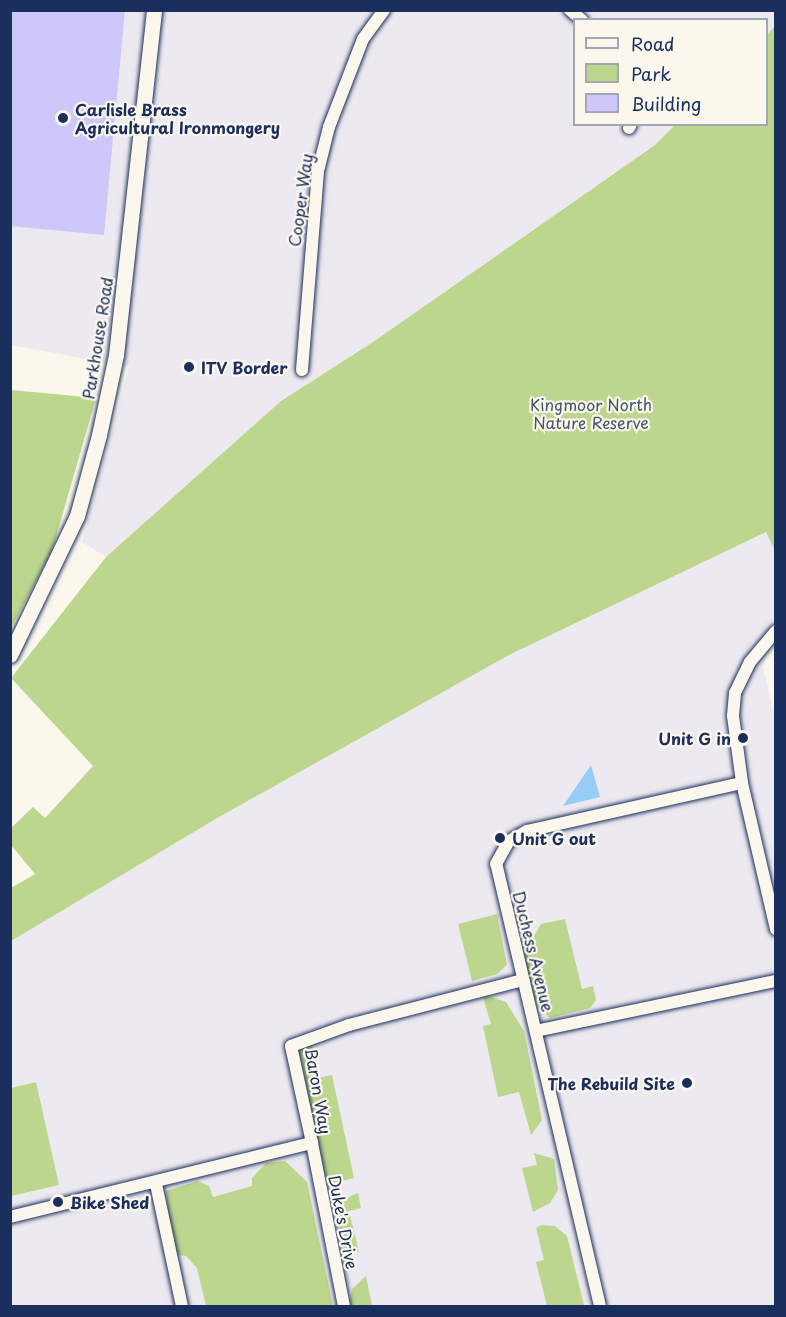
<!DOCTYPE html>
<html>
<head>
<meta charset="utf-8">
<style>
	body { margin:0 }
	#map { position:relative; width:786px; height:1317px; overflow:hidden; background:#fbf7ec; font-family:"Playpen Sans",sans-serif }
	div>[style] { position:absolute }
	.built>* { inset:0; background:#ede9f0 }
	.green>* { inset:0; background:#bcd68d }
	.water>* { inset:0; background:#97ccf5 }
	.building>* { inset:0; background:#cdc7fa }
	.roads { filter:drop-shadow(0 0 2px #1b2f5e) drop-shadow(0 0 2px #1b2f5e) }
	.minor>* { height:12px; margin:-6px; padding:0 6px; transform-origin:6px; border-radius:6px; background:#fbf7ec }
	.tertiary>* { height:15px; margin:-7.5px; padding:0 7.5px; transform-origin:7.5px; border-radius:7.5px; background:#fbf7ec }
	.dots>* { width:16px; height:16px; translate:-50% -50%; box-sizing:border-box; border:3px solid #fbf7ec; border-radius:50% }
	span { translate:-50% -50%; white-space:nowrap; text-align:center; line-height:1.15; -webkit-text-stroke:4.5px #fbf7ec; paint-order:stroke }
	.poi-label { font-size:16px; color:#1b2f5e; font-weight:700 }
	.left { translate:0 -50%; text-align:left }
	.right { translate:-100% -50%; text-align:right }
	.street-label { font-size:16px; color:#1b2f5e }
	.park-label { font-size:16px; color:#43596a }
	.frame { position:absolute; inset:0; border:12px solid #1b2f5e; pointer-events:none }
	.legend { position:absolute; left:573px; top:18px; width:195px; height:108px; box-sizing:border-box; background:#fbf7ec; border:2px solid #a1a7b3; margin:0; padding:8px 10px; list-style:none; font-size:18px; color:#1b2f5e }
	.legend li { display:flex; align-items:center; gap:12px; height:30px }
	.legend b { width:30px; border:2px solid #a1a7b3 }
</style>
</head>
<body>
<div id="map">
	<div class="built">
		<i style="clip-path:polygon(775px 10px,776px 26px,767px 35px,766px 20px,574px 20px,574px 124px,675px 125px,655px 145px,373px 342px,281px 401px,106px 557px,82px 542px,129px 367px,11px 345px,10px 11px)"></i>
		<i style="clip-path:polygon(766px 532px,776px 551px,775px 616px,763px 667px,776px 722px,775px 1306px,11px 1306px,10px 941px,219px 817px,511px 654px)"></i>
	</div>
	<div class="green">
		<i style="clip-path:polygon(775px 26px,775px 551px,766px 532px,511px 654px,219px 817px,11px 941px,11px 888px,35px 874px,11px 845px,11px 828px,33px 807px,45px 818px,93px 766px,11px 678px,106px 557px,281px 401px,373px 342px,655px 145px,675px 125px,766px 124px,767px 35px)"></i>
		<i style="clip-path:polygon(11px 390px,96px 398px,52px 551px,11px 628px)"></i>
		<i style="clip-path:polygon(497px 914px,507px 965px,497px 974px,472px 981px,458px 924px)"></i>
		<i style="clip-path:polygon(565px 919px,582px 989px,593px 986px,596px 1000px,590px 1008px,550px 1018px,534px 1002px,519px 942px,533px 938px,541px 924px)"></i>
		<i style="clip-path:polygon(482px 994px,506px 1002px,524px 1031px,542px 1120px,531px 1135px,519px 1092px,498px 1097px,483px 1026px,491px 1024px)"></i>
		<i style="clip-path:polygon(312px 1044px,319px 1078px,332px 1075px,354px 1178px,334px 1183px,323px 1179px,297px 1054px)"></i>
		<i style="clip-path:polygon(36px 1082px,59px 1185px,11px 1196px,11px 1088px)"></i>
		<i style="clip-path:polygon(534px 1153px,554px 1159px,558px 1190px,550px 1203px,533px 1212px,522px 1168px,537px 1165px)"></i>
		<i style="clip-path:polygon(285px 1161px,307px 1182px,333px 1306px,206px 1306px,197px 1268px,186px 1256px,173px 1254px,166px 1191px,198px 1181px,209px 1186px,213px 1197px,252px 1186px,252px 1178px,266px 1163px)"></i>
		<i style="clip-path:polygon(358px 1193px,361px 1208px,349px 1211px,359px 1252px,351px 1252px,344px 1249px,333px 1204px)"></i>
		<i style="clip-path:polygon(541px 1225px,555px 1226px,567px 1236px,584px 1305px,547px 1306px,536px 1262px,544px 1260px,536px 1228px)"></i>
		<i style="clip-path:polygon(366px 1276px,372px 1306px,349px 1306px,352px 1289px)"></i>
	</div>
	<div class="water">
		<i style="clip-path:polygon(591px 765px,600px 797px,563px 806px)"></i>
	</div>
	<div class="building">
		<i style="clip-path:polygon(10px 10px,125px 10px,104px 235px,10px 226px)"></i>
	</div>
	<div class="roads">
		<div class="minor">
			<i style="left:570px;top:10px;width:16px;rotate:40deg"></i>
			<i style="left:629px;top:128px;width:4px;rotate:-63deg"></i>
			<i style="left:302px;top:370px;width:200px;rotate:-85.4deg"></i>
			<i style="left:318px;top:171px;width:45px;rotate:-76deg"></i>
			<i style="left:329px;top:127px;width:94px;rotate:-68.9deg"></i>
			<i style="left:363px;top:39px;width:36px;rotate:-54deg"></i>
			<i style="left:776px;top:631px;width:40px;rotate:130deg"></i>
			<i style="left:750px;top:662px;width:34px;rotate:116deg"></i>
			<i style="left:735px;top:693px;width:23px;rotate:95deg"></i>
			<i style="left:733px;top:716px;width:68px;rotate:82.3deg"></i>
			<i style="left:742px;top:783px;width:150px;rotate:76.9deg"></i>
			<i style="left:536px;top:1031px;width:245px;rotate:-11.8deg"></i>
			<i style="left:312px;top:1143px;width:166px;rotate:78.9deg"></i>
			<i style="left:156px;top:1184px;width:125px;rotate:78deg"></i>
			<i style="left:10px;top:1217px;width:311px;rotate:-13.8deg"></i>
			<i style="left:312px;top:1143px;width:99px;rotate:-102.2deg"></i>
			<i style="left:291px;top:1046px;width:62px;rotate:-19.9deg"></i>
			<i style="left:349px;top:1025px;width:180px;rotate:-14.5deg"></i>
			<i style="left:600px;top:1306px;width:454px;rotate:-103.2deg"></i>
			<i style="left:496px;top:864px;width:26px;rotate:-61deg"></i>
			<i style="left:509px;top:841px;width:21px;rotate:-29deg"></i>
			<i style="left:527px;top:831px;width:220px;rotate:-12.6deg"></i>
		</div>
		<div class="tertiary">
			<i style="left:10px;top:655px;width:154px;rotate:-64.3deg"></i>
			<i style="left:77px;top:516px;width:84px;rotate:-74.8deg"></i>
			<i style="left:99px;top:435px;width:82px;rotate:-78deg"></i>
			<i style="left:116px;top:355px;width:347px;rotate:-83.7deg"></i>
		</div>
	</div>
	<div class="dots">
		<i style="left:63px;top:118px;background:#1b2f5e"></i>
		<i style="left:189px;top:367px;background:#1b2f5e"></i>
		<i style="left:743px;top:738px;background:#1b2f5e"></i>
		<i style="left:500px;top:838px;background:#1b2f5e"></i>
		<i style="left:687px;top:1083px;background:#1b2f5e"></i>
		<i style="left:58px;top:1202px;background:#1b2f5e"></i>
	</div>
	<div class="poi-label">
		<span class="left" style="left:75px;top:118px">Carlisle Brass<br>Agricultural Ironmongery</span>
		<span class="left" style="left:201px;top:367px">ITV Border</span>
		<span class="right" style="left:731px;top:738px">Unit G in</span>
		<span class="left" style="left:512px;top:838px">Unit G out</span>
		<span class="right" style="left:675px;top:1083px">The Rebuild Site</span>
		<span class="left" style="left:70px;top:1202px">Bike Shed</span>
	</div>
	<div class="street-label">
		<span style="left:300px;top:200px;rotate:-82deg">Cooper Way</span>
		<span style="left:97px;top:338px;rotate:-81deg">Parkhouse Road</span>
		<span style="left:534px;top:951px;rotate:76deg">Duchess Avenue</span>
		<span style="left:319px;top:1091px;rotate:80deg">Baron Way</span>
		<span style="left:344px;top:1222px;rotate:79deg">Duke's Drive</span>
	</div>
	<div class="park-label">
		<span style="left:591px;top:413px">Kingmoor North<br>Nature Reserve</span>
	</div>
	<div class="frame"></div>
	<ul class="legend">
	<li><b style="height:8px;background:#fbf7ec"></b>Road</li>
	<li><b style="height:16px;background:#bcd68d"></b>Park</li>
	<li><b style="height:16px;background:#cdc7fa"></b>Building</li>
	</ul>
</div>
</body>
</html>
